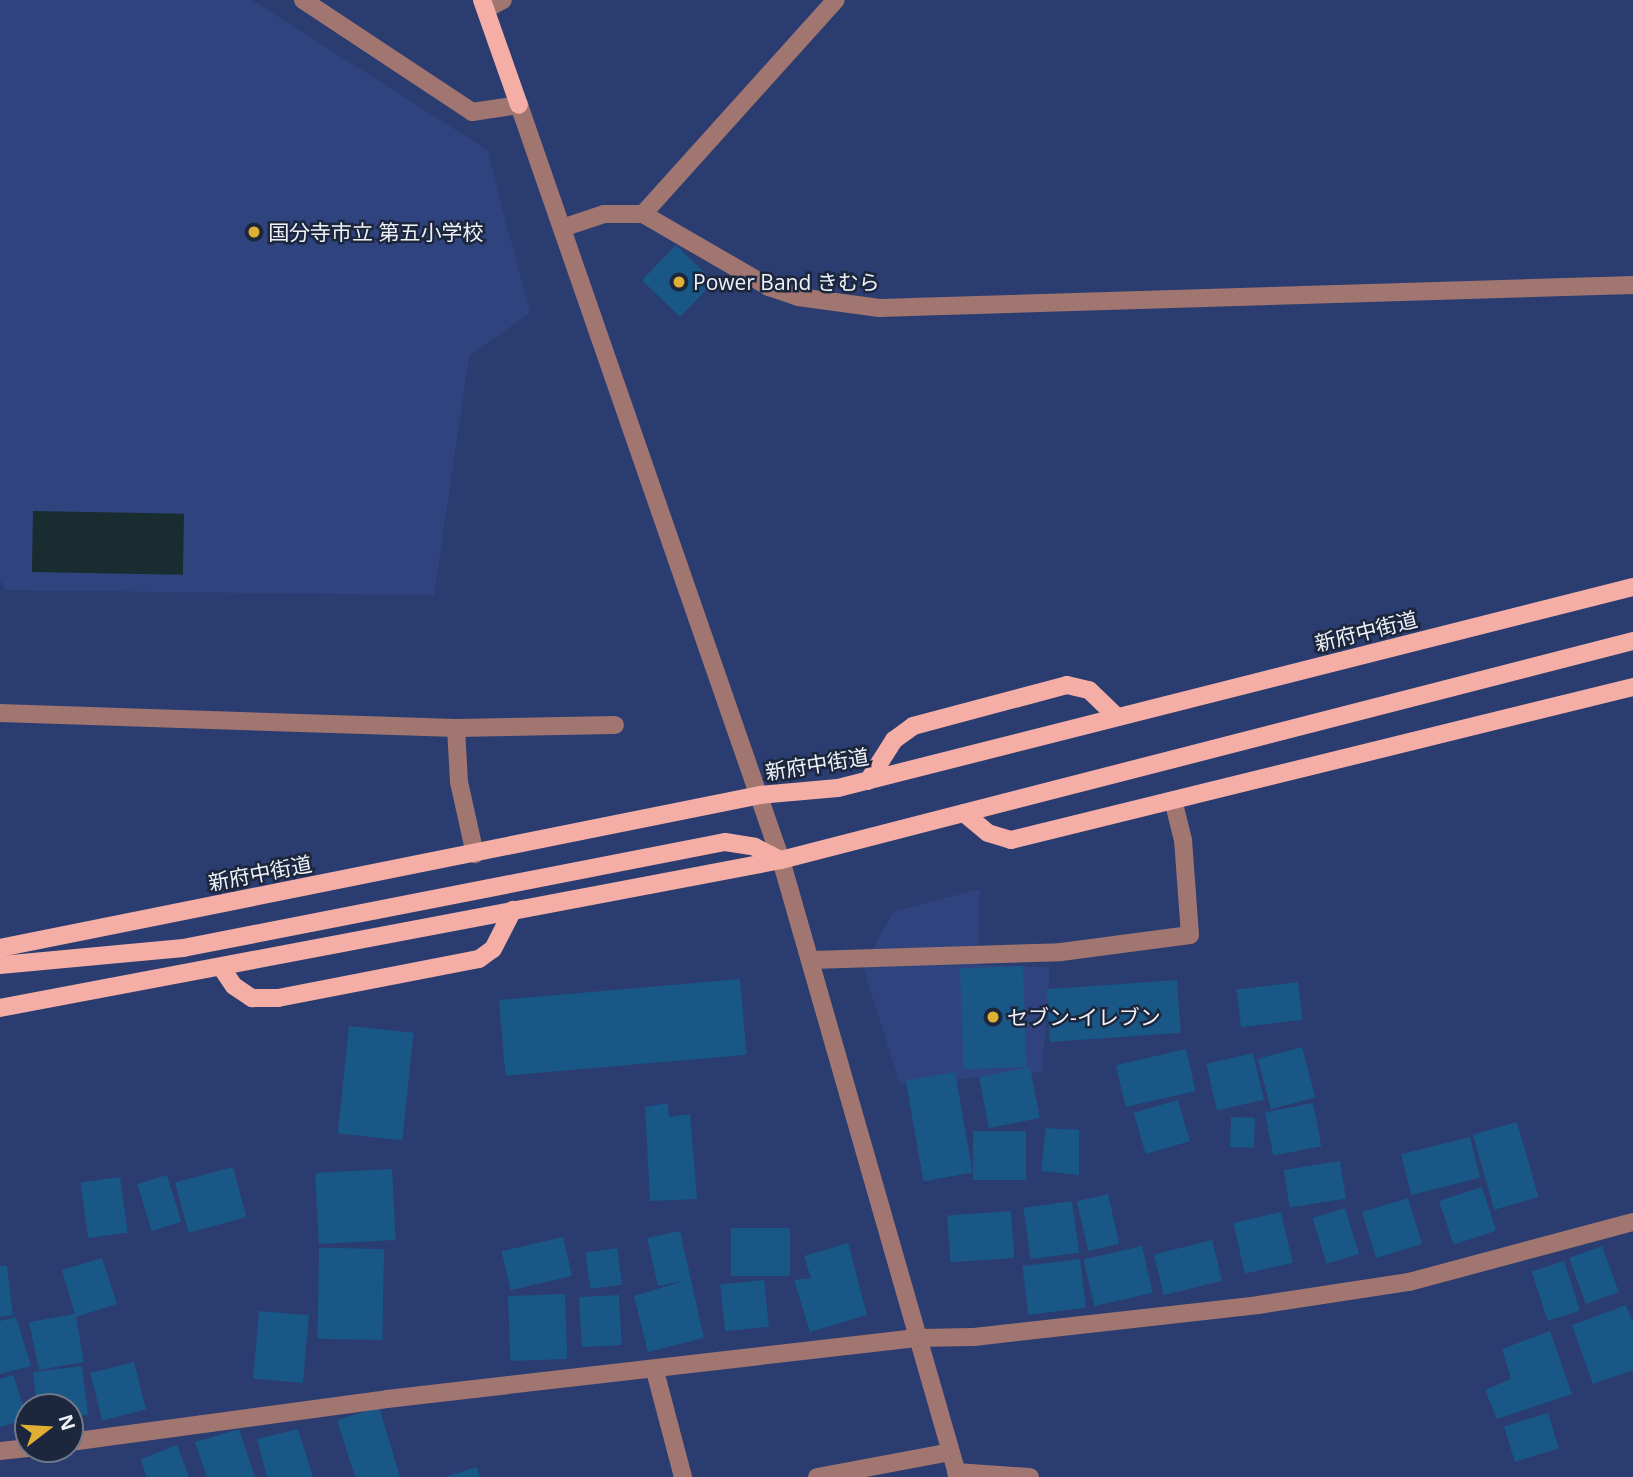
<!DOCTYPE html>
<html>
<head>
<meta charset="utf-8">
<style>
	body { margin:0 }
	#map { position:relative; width:1633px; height:1477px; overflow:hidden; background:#2a3c70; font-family:"Open Sans","Noto Sans JP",sans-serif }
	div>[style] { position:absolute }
	.built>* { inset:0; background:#2f447f }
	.water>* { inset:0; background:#192c2f; transform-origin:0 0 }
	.building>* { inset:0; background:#195787; transform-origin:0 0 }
	.minor>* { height:18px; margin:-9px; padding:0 9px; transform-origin:9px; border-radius:9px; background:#a17570 }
	.major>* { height:18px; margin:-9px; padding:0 9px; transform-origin:9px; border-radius:9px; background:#f5aea5 }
	.dots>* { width:19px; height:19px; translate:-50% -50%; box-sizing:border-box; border:4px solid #1c263d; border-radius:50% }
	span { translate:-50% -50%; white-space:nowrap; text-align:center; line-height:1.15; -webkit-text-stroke:5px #1c263d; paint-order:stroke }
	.poi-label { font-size:21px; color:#eff2f9 }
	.left { translate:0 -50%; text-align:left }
	.street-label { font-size:21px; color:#eff2f9 }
	.north { position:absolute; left:14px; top:1393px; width:70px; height:70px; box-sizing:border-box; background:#1c263d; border:2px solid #707888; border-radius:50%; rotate:73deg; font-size:19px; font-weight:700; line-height:28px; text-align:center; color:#eff2f9 }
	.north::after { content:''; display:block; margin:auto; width:24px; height:32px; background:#dfb034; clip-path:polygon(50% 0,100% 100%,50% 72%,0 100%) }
</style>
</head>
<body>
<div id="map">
	<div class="built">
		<i style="clip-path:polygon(0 0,252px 0,487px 150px,530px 313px,469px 356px,434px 595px,5px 590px,0 580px)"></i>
		<i style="clip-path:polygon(980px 889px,977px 965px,1050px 967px,1042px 1072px,900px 1084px,863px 967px,893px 912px)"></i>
	</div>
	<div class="water">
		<i style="left:33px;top:511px;width:151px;height:61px;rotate:1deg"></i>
	</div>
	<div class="building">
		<i style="left:676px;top:245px;width:53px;height:49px;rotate:44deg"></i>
		<i style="left:1023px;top:966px;width:101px;height:63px;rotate:88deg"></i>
		<i style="left:740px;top:979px;width:76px;height:242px;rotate:85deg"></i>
		<i style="left:1177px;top:980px;width:53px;height:131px;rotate:86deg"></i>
		<i style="left:1298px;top:982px;width:38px;height:62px;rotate:83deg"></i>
		<i style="left:349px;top:1026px;width:65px;height:108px;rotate:6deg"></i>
		<i style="left:1302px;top:1047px;width:52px;height:46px;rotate:75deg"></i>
		<i style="left:1186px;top:1049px;width:43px;height:72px;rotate:77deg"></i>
		<i style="left:1253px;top:1053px;width:48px;height:48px;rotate:77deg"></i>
		<i style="left:1030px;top:1067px;width:52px;height:52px;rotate:79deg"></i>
		<i style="left:955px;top:1072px;width:102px;height:50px;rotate:80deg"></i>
		<i style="left:1178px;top:1100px;width:43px;height:46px;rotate:74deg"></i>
		<i style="clip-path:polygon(668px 1103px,669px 1117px,690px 1114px,697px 1199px,650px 1201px,645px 1107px)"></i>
		<i style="left:1313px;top:1103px;width:44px;height:49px;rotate:79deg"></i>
		<i style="left:1231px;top:1117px;width:24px;height:30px;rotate:2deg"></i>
		<i style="left:1517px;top:1122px;width:78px;height:46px;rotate:74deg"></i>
		<i style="clip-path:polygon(1046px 1128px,1079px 1130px,1079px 1175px,1041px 1171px)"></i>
		<i style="left:1026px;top:1131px;width:49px;height:53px;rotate:90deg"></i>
		<i style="left:1470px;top:1137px;width:42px;height:71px;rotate:76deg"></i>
		<i style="left:1340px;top:1161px;width:38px;height:57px;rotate:81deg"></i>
		<i style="left:233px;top:1167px;width:52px;height:60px;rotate:75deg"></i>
		<i style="left:392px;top:1169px;width:71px;height:77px;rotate:87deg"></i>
		<i style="left:167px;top:1175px;width:49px;height:31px;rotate:73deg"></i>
		<i style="left:120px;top:1177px;width:56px;height:40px;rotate:82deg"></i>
		<i style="left:1482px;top:1187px;width:46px;height:45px;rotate:72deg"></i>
		<i style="left:1108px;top:1194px;width:51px;height:32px;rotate:77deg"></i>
		<i style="left:1408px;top:1198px;width:48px;height:48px;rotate:73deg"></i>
		<i style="left:1072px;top:1201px;width:52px;height:49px;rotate:82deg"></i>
		<i style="left:1345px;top:1208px;width:48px;height:34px;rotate:73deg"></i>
		<i style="left:1011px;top:1211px;width:47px;height:64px;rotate:86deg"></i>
		<i style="left:1281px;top:1212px;width:52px;height:49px;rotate:77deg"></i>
		<i style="left:790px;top:1228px;width:48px;height:59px;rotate:90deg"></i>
		<i style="clip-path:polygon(680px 1231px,704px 1338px,648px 1352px,634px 1296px,684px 1281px,658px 1286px,647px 1238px)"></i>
		<i style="left:563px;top:1237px;width:40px;height:63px;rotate:77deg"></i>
		<i style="left:1212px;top:1240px;width:42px;height:60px;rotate:76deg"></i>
		<i style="clip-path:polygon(848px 1243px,867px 1315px,810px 1332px,794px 1280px,811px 1278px,804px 1256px)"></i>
		<i style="left:1142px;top:1246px;width:48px;height:60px;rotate:77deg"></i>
		<i style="left:1602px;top:1246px;width:49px;height:35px;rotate:70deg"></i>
		<i style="left:617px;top:1248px;width:37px;height:32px;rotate:82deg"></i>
		<i style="left:384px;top:1249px;width:91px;height:65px;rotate:91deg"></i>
		<i style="clip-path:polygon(102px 1258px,117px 1304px,76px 1317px,84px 1362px,39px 1370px,29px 1322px,75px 1314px,62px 1270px)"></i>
		<i style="left:1080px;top:1259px;width:49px;height:58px;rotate:83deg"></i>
		<i style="left:1564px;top:1261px;width:52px;height:34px;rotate:72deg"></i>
		<i style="clip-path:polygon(0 1266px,7px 1266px,13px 1315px,0 1317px)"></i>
		<i style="left:764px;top:1280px;width:47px;height:44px;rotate:84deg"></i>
		<i style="left:565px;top:1294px;width:65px;height:57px;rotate:88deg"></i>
		<i style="left:619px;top:1295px;width:50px;height:40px;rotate:87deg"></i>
		<i style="clip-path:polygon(1626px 1305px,1633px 1322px,1633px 1370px,1593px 1384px,1572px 1325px)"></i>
		<i style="left:259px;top:1311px;width:50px;height:68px;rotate:5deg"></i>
		<i style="clip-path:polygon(16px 1317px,31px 1366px,0 1374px,0 1321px)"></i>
		<i style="clip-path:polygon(1550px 1331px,1572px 1394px,1497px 1419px,1485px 1390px,1511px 1379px,1502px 1349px)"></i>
		<i style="left:134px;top:1362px;width:49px;height:45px;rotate:76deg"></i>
		<i style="clip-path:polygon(82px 1366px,88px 1415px,70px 1417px,70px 1407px,37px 1407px,33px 1372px)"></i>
		<i style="clip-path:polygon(13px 1375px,28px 1419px,0 1427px,0 1379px)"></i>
		<i style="clip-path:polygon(379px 1407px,400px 1477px,355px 1477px,337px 1420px)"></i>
		<i style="left:1548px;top:1413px;width:37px;height:46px;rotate:73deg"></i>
		<i style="clip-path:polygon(239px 1429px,255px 1477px,207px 1477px,195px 1442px)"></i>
		<i style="clip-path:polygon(298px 1429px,313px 1477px,267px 1477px,257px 1439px)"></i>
		<i style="clip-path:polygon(177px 1445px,189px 1477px,146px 1477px,141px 1459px)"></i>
		<i style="clip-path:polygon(477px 1467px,480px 1477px,447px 1477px,447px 1476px)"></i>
	</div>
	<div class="minor">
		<i style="left:303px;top:0;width:203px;rotate:33.5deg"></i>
		<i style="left:472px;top:112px;width:48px;rotate:-8.5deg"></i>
		<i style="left:519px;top:105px;width:799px;rotate:70.86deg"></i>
		<i style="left:781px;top:860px;width:642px;rotate:73.99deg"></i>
		<i style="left:486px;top:9px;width:19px;rotate:-28deg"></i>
		<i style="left:643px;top:214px;width:288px;rotate:-48deg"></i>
		<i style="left:562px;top:228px;width:44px;rotate:-18.4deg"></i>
		<i style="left:604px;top:214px;width:39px"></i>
		<i style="left:643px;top:214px;width:146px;rotate:30.1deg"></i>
		<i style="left:769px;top:287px;width:31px;rotate:19deg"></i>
		<i style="left:798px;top:297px;width:82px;rotate:7.7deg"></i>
		<i style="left:879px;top:308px;width:754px;rotate:-1.75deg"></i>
		<i style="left:0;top:713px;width:456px;rotate:1.9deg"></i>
		<i style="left:456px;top:728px;width:159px;rotate:-1.1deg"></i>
		<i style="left:456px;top:728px;width:54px;rotate:86.8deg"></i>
		<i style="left:459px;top:782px;width:74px;rotate:77.5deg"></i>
		<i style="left:812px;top:960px;width:249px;rotate:-1.8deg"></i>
		<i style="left:1061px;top:952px;width:130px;rotate:-7.5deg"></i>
		<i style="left:1190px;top:935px;width:95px;rotate:-94.2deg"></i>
		<i style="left:1183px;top:840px;width:41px;rotate:-104deg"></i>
		<i style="left:655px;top:1371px;width:110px;rotate:75.2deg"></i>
		<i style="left:70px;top:1442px;width:320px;rotate:-7.7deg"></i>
		<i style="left:387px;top:1399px;width:533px;rotate:-6.57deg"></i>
		<i style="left:917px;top:1338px;width:57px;rotate:-1deg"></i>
		<i style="left:974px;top:1337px;width:286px;rotate:-6.4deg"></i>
		<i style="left:1258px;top:1305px;width:153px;rotate:-8.7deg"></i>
		<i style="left:1409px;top:1282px;width:232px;rotate:-15deg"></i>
		<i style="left:0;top:1451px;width:28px;rotate:-6deg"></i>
		<i style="left:956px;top:1472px;width:74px;rotate:3.9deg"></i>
		<i style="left:817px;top:1477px;width:136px;rotate:-10.6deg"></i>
	</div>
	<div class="major">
		<i style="left:482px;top:0;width:111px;rotate:70.6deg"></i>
		<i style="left:868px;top:781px;width:49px;rotate:-57.6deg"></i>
		<i style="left:894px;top:740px;width:24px;rotate:-36deg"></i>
		<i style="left:913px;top:726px;width:159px;rotate:-14.9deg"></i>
		<i style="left:1067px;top:685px;width:23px;rotate:13deg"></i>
		<i style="left:1089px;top:690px;width:39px;rotate:44deg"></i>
		<i style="left:964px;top:813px;width:31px;rotate:40deg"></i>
		<i style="left:988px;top:833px;width:24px;rotate:17deg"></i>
		<i style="left:1011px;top:840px;width:641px;rotate:-13.82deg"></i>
		<i style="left:0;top:948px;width:775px;rotate:-11.38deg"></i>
		<i style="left:760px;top:795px;width:78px;rotate:-5.1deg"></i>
		<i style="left:838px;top:788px;width:820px;rotate:-14.19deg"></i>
		<i style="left:0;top:965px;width:184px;rotate:-5.3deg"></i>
		<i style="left:183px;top:948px;width:552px;rotate:-11.07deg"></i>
		<i style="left:725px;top:842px;width:30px;rotate:9deg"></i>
		<i style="left:755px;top:847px;width:29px;rotate:27deg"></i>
		<i style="left:221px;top:967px;width:23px;rotate:56deg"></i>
		<i style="left:234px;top:986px;width:22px;rotate:34deg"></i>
		<i style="left:252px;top:998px;width:26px"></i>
		<i style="left:278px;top:998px;width:205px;rotate:-11deg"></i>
		<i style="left:479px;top:959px;width:17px;rotate:-36deg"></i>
		<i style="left:493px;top:949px;width:44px;rotate:-62.9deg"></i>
		<i style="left:0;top:1008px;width:795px;rotate:-10.73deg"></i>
		<i style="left:781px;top:860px;width:880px;rotate:-14.42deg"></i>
	</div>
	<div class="dots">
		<i style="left:254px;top:232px;background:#dfb034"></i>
		<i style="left:679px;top:282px;background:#dfb034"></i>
		<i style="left:993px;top:1017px;background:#dfb034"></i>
	</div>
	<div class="poi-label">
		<span class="left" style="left:268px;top:232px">国分寺市立 第五小学校</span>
		<span class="left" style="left:693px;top:282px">Power Band きむら</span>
		<span class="left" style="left:1007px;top:1017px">セブン-イレブン</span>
	</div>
	<div class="street-label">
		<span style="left:1366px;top:631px;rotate:-14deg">新府中街道</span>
		<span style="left:817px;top:764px;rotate:-9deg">新府中街道</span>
		<span style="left:260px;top:873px;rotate:-11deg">新府中街道</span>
	</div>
	<div class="north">N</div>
</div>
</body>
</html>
